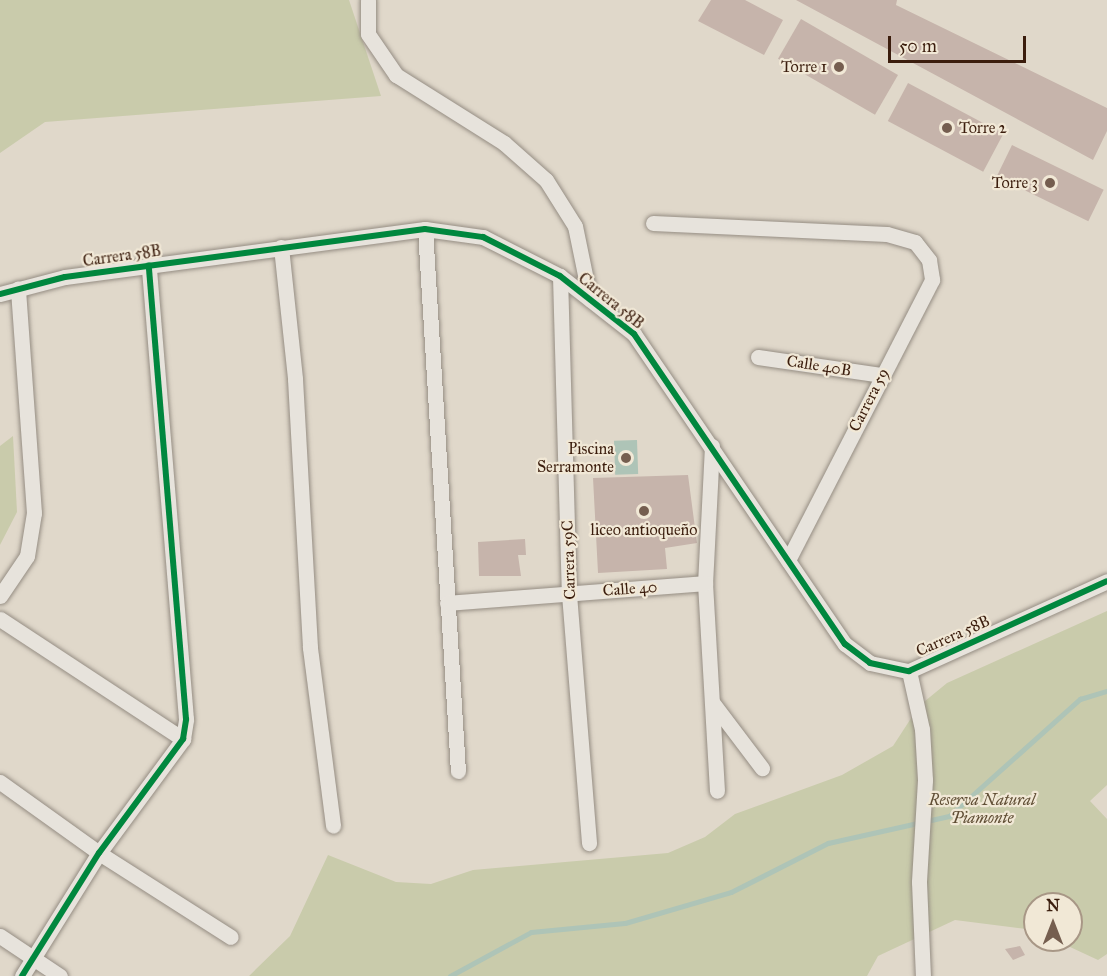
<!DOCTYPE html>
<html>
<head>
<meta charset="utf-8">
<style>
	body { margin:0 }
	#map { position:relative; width:1107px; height:976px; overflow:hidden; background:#e0d8ca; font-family:"IM FELL Great Primer",serif }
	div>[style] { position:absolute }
	.green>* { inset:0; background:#c9cbab }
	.water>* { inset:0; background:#aec4b7; transform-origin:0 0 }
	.stream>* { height:5px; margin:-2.5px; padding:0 2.5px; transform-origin:2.5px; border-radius:2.5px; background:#aec4b7 }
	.building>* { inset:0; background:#c6b4ab; transform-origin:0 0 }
	.roads { filter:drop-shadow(0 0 2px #958d83) drop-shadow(0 0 2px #958d83) }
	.minor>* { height:15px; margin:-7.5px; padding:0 7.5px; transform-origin:7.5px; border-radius:7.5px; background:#e7e3dc }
	.cycleway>* { height:6px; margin:-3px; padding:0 3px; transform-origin:3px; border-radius:3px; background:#00873e }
	.dots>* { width:16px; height:16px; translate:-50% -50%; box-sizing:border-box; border:3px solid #f1e8d6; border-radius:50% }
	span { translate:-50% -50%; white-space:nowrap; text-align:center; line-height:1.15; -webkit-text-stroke:4.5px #f1e8d6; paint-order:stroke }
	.poi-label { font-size:16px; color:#3b1d0d }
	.right { translate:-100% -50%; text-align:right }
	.left { translate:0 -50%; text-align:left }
	.street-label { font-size:16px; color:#3b1d0d }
	.park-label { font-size:16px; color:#604e35; font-style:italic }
	.north { position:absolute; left:1023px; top:892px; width:60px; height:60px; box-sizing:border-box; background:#f1e8d6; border:2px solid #a89786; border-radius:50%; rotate:0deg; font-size:16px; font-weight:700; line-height:24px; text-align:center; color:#3b1d0d }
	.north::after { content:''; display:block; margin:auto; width:21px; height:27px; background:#755e4f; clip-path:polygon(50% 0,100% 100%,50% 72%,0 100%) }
	.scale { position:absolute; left:888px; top:36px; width:138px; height:27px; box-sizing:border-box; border:3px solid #3b1d0d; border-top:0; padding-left:8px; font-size:18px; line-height:21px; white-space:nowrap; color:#3b1d0d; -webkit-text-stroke:4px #f1e8d6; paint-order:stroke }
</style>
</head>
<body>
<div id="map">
	<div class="green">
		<i style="clip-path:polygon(0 0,349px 0,381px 96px,45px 122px,0 153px)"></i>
		<i style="clip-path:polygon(13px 436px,17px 512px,0 545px,0 446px)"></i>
		<i style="clip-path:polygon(1107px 611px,1107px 785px,1090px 801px,1107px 819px,1107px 954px,1098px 960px,1055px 940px,1071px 940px,1071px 904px,1035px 904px,1035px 930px,955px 920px,878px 956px,867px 976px,249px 976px,290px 936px,328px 855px,396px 882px,431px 884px,473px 870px,668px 853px,705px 837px,735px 814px,842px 775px,893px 746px,919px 706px,947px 683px)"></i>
	</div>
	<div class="water">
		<i style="left:637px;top:440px;width:34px;height:23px;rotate:88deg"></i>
	</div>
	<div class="stream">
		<i style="left:450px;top:976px;width:92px;rotate:-28.5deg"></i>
		<i style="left:531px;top:932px;width:94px;rotate:-5.5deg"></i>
		<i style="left:625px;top:923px;width:110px;rotate:-16.3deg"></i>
		<i style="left:731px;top:892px;width:109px;rotate:-26.8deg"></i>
		<i style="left:828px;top:843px;width:124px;rotate:-12.6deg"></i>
		<i style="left:949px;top:816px;width:176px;rotate:-41.8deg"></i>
		<i style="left:1080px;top:699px;width:28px;rotate:-17deg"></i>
	</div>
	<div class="building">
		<i style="clip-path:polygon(711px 0,745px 0,783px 20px,764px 55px,698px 21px)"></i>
		<i style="clip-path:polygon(796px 0,897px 0,896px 5px,1107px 108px,1107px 131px,1093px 160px)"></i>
		<i style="left:801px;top:19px;width:112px;height:46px;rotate:30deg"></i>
		<i style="left:908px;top:83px;width:108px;height:43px;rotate:28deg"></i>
		<i style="left:1012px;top:145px;width:102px;height:35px;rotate:26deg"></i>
		<i style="clip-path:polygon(688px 475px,697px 543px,665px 548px,667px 569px,598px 573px,593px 478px)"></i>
		<i style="clip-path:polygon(525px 539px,526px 555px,518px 555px,521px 576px,479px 576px,478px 542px)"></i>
		<i style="clip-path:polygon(1020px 946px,1025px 955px,1013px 960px,1005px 949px)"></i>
	</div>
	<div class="roads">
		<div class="minor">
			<i style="left:368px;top:0;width:34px;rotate:90deg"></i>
			<i style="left:368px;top:34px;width:50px;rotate:55.7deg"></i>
			<i style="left:396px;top:75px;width:128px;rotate:32.2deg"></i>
			<i style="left:504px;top:143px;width:56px;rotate:41.4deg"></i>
			<i style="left:546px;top:180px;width:54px;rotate:57.8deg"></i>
			<i style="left:575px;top:226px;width:75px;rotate:78.4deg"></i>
			<i style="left:653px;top:223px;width:234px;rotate:2.7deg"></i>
			<i style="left:887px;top:234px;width:29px;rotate:16deg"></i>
			<i style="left:915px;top:242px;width:23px;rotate:52deg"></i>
			<i style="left:929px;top:260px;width:20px;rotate:81deg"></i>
			<i style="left:932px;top:280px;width:315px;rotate:117.2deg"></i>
			<i style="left:425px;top:229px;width:543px;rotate:86.52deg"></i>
			<i style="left:281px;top:247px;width:133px;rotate:83.9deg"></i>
			<i style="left:295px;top:379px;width:269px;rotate:86.8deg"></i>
			<i style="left:310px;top:648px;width:179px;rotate:82.6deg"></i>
			<i style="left:560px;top:276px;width:318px;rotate:88.4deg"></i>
			<i style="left:569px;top:594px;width:250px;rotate:85.4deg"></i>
			<i style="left:0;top:294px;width:67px;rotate:-14.7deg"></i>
			<i style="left:65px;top:277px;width:363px;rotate:-7.6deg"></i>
			<i style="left:425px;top:229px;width:59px;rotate:7.9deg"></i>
			<i style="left:483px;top:237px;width:86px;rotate:26.9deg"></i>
			<i style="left:560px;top:276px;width:94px;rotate:38.1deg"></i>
			<i style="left:634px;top:334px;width:375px;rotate:55.8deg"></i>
			<i style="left:845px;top:644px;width:31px;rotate:37deg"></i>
			<i style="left:870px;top:663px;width:40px;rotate:12deg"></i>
			<i style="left:909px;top:671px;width:217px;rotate:-24.4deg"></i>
			<i style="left:758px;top:357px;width:124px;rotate:8.3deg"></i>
			<i style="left:712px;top:446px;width:137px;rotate:92.9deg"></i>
			<i style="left:705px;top:583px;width:208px;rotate:86.7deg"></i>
			<i style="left:0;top:596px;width:48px;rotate:-56deg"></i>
			<i style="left:27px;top:556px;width:44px;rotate:-80.8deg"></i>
			<i style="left:34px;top:513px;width:225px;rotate:-94.1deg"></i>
			<i style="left:447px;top:603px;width:259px;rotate:-4.4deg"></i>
			<i style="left:0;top:619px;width:219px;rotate:33.3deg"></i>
			<i style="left:909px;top:671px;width:59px;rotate:77.4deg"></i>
			<i style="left:922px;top:729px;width:51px;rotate:86.6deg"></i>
			<i style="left:925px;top:780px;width:102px;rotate:93.4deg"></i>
			<i style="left:919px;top:882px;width:94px;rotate:87.6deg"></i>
			<i style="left:712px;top:702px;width:83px;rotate:52.9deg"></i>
			<i style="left:0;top:782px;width:122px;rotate:35.6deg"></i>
			<i style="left:99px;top:853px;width:156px;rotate:32.5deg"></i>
			<i style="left:0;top:936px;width:72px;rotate:33.7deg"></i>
			<i style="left:22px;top:976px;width:145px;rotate:-58deg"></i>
			<i style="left:99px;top:853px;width:142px;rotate:-53.6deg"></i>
			<i style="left:183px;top:739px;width:20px;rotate:-81deg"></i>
			<i style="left:186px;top:719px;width:455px;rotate:-94.7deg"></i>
		</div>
	</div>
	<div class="cycleway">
		<i style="left:0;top:294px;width:67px;rotate:-14.7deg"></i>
		<i style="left:65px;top:277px;width:363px;rotate:-7.6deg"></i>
		<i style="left:425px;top:229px;width:59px;rotate:7.9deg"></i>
		<i style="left:483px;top:237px;width:86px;rotate:26.9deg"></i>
		<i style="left:560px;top:276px;width:94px;rotate:38.1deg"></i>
		<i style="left:634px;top:334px;width:375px;rotate:55.8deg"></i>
		<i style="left:845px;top:644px;width:31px;rotate:37deg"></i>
		<i style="left:870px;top:663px;width:40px;rotate:12deg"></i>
		<i style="left:909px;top:671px;width:217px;rotate:-24.4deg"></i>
		<i style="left:22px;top:976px;width:145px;rotate:-58deg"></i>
		<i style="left:99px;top:853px;width:142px;rotate:-53.6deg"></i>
		<i style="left:183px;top:739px;width:20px;rotate:-81deg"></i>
		<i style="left:186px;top:719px;width:455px;rotate:-94.7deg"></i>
	</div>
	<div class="dots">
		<i style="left:839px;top:67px;background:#755e4f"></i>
		<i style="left:947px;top:128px;background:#755e4f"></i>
		<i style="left:1050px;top:183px;background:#755e4f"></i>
		<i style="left:626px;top:458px;background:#755e4f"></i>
		<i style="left:644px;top:511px;background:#755e4f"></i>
	</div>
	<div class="poi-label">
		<span class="right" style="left:827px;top:67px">Torre 1</span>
		<span class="left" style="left:959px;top:128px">Torre 2</span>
		<span class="right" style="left:1038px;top:183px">Torre 3</span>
		<span class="right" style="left:614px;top:458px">Piscina<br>Serramonte</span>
		<span style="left:644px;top:530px">liceo antioqueño</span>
	</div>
	<div class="street-label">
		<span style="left:122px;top:256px;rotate:-8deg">Carrera 58B</span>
		<span style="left:611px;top:301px;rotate:39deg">Carrera 58B</span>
		<span style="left:819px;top:366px;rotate:9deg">Calle 40B</span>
		<span style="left:869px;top:400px;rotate:-63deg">Carrera 59</span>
		<span style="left:569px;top:560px;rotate:-92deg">Carrera 59C</span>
		<span style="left:630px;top:589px;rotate:-4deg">Calle 40</span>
		<span style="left:953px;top:636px;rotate:-24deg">Carrera 58B</span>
	</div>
	<div class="park-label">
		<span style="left:982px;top:809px">Reserva Natural<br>Piamonte</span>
	</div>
	<div class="north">N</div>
	<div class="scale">50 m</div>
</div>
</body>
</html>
